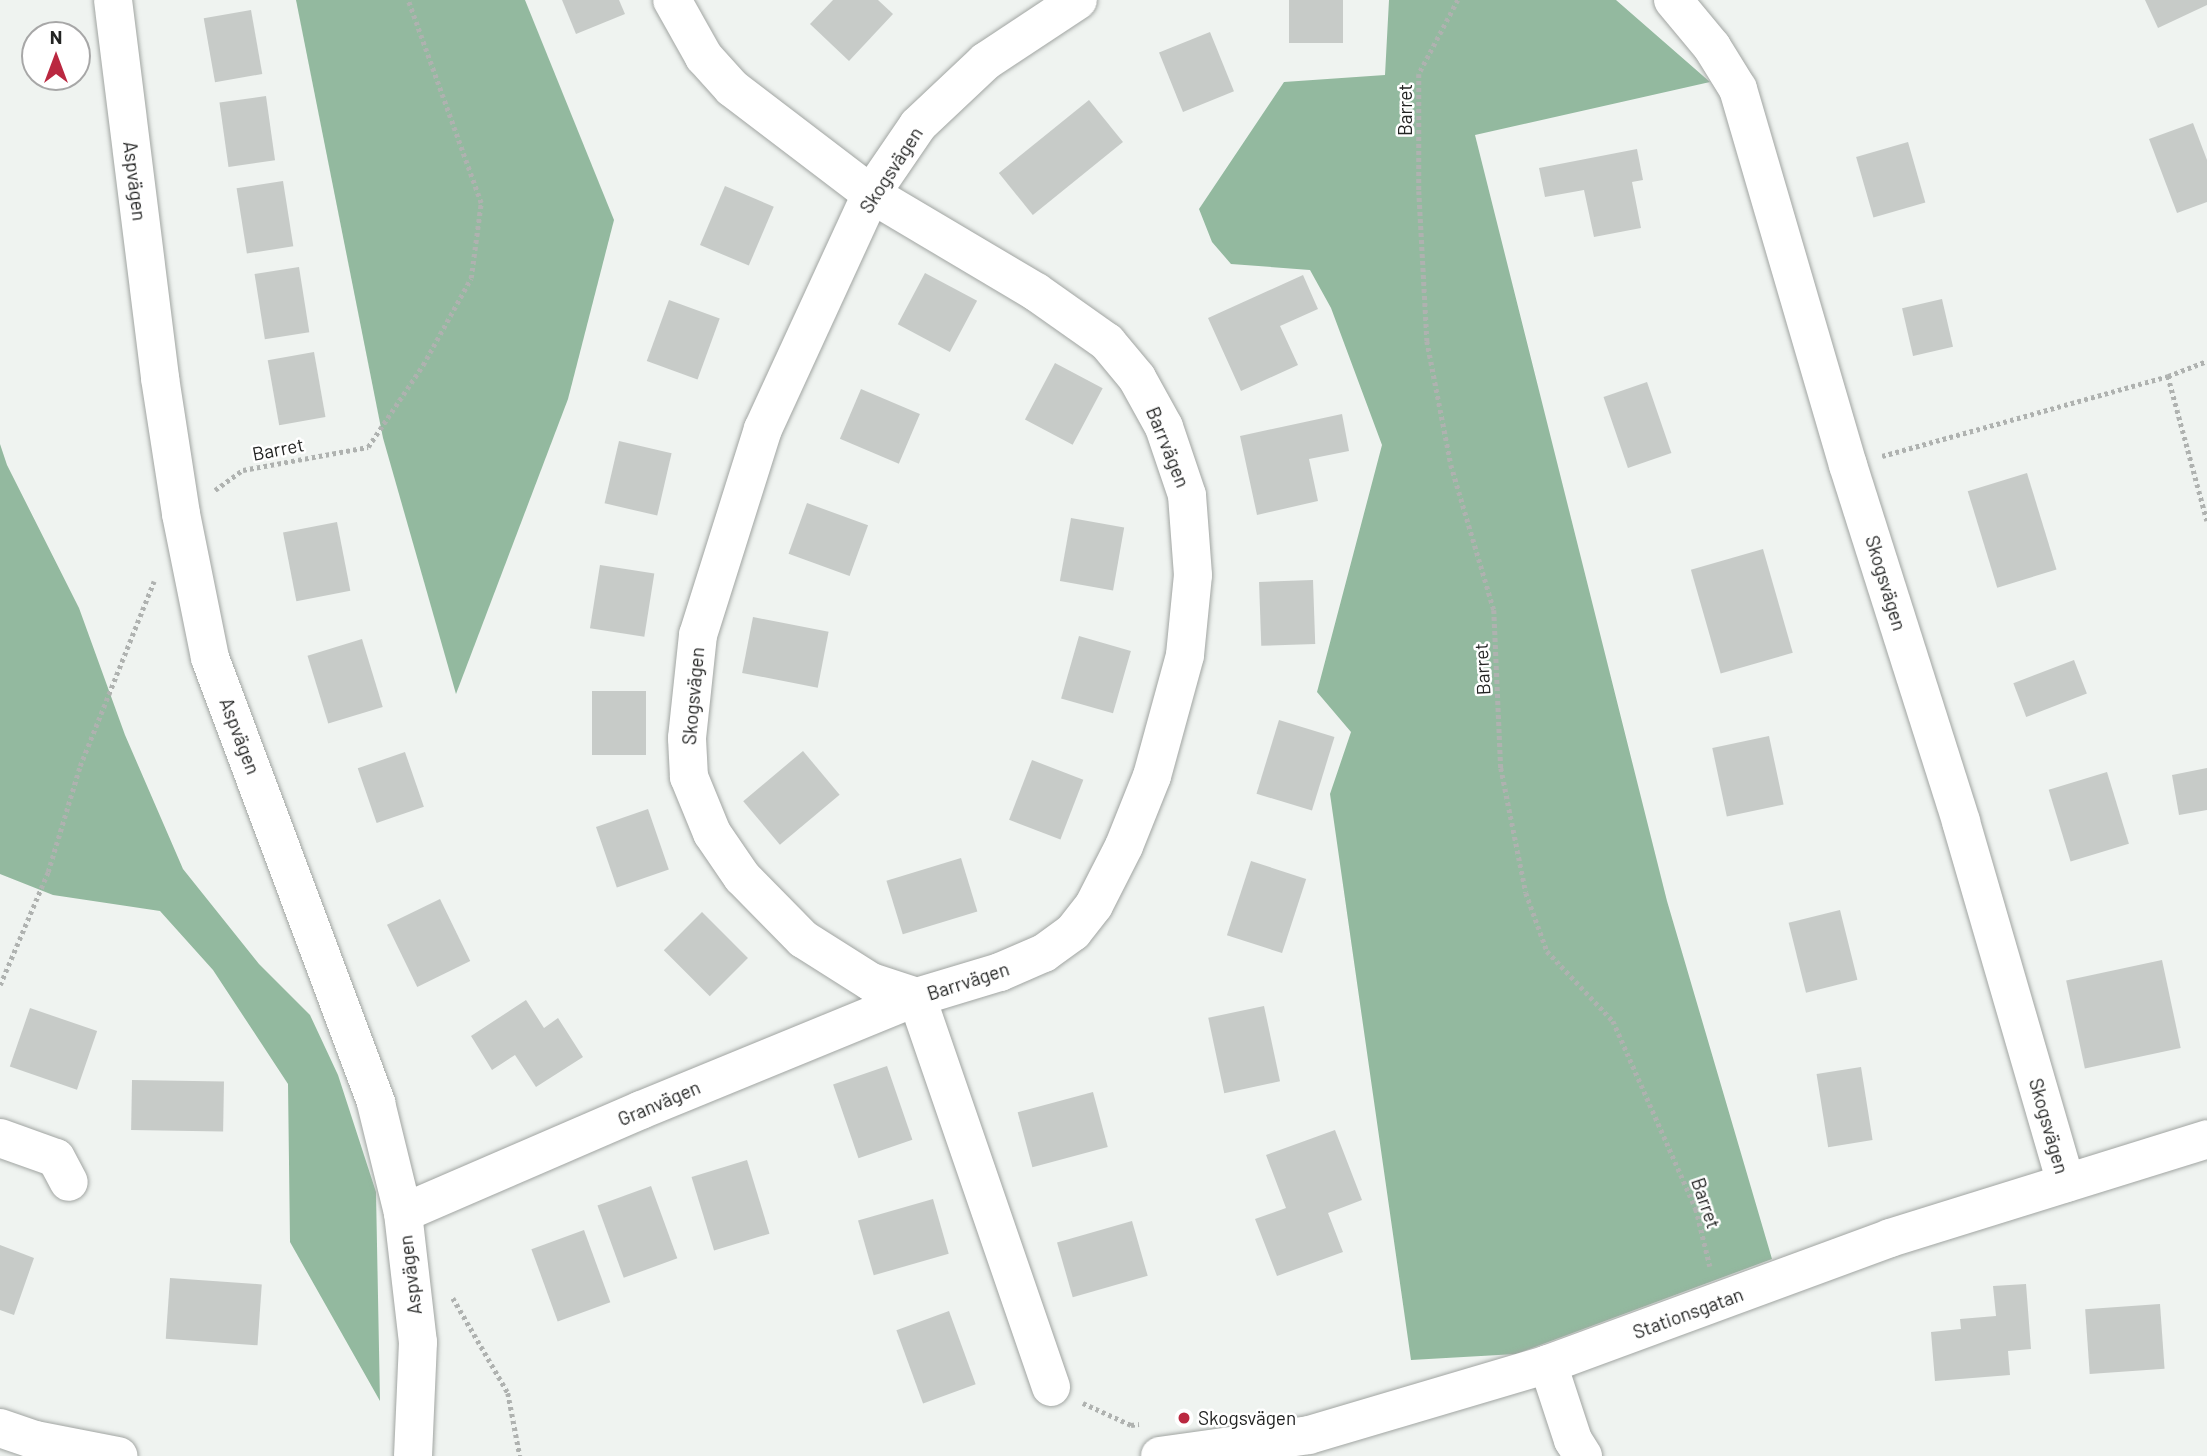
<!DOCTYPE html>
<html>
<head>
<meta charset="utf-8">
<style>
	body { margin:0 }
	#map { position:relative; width:2207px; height:1456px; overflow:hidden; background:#eff3f0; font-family:Barlow,sans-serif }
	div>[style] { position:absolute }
	.forest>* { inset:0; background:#93b99f }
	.building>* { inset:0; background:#c7cbc8; transform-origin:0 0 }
	.path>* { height:4.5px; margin-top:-2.25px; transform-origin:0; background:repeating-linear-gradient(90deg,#afb2b0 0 3.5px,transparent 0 7px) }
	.roads { filter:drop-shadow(0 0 2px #a1a5a2) drop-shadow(0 0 2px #a1a5a2) }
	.minor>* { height:38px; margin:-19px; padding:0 19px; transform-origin:19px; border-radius:19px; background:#fff }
	.dots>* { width:19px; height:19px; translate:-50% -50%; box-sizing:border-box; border:4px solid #fff; border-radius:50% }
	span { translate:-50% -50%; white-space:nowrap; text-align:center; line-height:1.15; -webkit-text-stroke:5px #fff; paint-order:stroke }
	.street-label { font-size:19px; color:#232423 }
	.poi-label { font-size:19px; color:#232423 }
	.left { translate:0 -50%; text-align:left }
	.north { position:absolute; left:21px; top:21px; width:70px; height:70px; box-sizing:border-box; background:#fff; border:2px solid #a7a7a7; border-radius:50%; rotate:0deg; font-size:19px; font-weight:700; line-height:28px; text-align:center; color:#232423 }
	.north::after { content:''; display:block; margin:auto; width:24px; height:32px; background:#ba2840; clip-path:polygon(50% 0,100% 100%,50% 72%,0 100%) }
</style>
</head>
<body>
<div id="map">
	<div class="forest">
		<i style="clip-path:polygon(296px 0,525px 0,614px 220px,568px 399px,456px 694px,383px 438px)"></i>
		<i style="clip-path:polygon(1389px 0,1616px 0,1710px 82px,1475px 135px,1667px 901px,1772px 1259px,1516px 1354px,1411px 1360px,1330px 794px,1351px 732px,1317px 692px,1382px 445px,1331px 308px,1310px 270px,1231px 264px,1212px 242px,1199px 209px,1284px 82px,1385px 75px)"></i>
		<i style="clip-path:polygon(0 444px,7px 465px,79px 608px,125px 735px,183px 869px,259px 964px,310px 1015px,338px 1075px,376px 1192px,380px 1401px,290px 1242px,288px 1084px,213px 970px,160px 911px,53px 895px,0 874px)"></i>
	</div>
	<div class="building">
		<i style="clip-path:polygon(562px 0,619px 0,625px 14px,576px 34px)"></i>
		<i style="clip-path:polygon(833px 0,878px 0,893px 14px,849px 61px,810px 24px)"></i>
		<i style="left:1289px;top:0;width:54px;height:43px"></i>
		<i style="clip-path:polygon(2145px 0,2207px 0,2207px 5px,2158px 28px)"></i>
		<i style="left:251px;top:10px;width:65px;height:48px;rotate:80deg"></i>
		<i style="left:1210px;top:32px;width:64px;height:55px;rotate:68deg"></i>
		<i style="left:266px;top:96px;width:65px;height:47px;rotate:82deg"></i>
		<i style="left:1089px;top:100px;width:54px;height:116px;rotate:51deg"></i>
		<i style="clip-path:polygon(2193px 123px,2207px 160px,2207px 202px,2177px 213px,2149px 139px)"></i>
		<i style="left:1908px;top:142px;width:63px;height:54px;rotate:74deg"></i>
		<i style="clip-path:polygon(1637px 149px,1643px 180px,1632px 182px,1641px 228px,1594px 237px,1584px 190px,1545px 197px,1539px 168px)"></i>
		<i style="left:283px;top:181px;width:66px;height:47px;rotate:81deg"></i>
		<i style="left:725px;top:186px;width:53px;height:64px;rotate:23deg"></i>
		<i style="left:299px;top:267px;width:66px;height:45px;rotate:81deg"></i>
		<i style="left:925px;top:273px;width:59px;height:58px;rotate:28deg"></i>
		<i style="clip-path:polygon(1303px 275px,1318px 309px,1280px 326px,1298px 365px,1241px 391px,1208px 318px)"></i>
		<i style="left:1942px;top:299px;width:49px;height:41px;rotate:77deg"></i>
		<i style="left:669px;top:300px;width:54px;height:65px;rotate:20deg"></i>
		<i style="left:314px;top:352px;width:66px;height:47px;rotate:80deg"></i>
		<i style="left:1055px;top:363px;width:54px;height:64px;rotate:28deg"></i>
		<i style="left:1647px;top:382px;width:75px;height:46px;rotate:71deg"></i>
		<i style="left:861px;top:389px;width:64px;height:54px;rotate:23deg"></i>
		<i style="clip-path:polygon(1342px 414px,1349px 451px,1309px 459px,1318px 501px,1257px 515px,1240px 436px)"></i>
		<i style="left:619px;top:441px;width:54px;height:64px;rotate:13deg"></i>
		<i style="left:2027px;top:473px;width:101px;height:62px;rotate:73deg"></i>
		<i style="left:807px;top:503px;width:65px;height:54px;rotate:20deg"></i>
		<i style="left:1071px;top:518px;width:54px;height:64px;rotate:10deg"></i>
		<i style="left:337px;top:522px;width:70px;height:55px;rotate:79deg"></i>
		<i style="left:1763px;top:549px;width:108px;height:75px;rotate:74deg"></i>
		<i style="left:600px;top:565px;width:55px;height:64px;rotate:9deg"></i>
		<i style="left:1313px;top:580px;width:64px;height:54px;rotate:88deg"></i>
		<i style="left:753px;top:617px;width:77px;height:57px;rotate:11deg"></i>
		<i style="left:1079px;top:636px;width:54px;height:65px;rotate:16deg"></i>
		<i style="left:362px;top:639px;width:71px;height:57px;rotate:73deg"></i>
		<i style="left:2074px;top:660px;width:36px;height:65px;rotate:69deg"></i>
		<i style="left:592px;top:691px;width:54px;height:64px"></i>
		<i style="left:1279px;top:720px;width:58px;height:77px;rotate:17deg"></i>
		<i style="left:1769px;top:736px;width:70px;height:58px;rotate:78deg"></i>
		<i style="left:803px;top:751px;width:57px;height:78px;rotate:50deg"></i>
		<i style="left:405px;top:752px;width:58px;height:50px;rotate:71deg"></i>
		<i style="left:1032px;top:760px;width:55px;height:64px;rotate:21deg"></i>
		<i style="clip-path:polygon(2207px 768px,2207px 810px,2179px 815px,2172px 775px)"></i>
		<i style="left:2107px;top:772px;width:75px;height:61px;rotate:73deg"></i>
		<i style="left:648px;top:809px;width:64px;height:55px;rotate:71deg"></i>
		<i style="left:961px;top:858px;width:56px;height:78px;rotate:73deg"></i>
		<i style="left:1251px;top:861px;width:58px;height:78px;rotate:18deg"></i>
		<i style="left:440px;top:899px;width:69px;height:59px;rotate:64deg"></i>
		<i style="left:1840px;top:910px;width:72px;height:53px;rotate:76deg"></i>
		<i style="left:702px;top:912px;width:65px;height:54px;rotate:45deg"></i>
		<i style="left:2162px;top:960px;width:90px;height:98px;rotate:78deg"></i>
		<i style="clip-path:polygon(526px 1000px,544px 1028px,558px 1018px,583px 1057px,536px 1087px,515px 1055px,492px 1070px,471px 1036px)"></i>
		<i style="left:1264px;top:1006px;width:77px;height:57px;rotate:78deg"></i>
		<i style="left:30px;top:1008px;width:71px;height:62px;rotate:19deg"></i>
		<i style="left:887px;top:1066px;width:78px;height:57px;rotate:71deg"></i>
		<i style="left:1861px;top:1067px;width:74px;height:45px;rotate:81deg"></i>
		<i style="left:132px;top:1080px;width:92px;height:50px;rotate:1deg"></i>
		<i style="left:1093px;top:1092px;width:57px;height:78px;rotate:75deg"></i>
		<i style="clip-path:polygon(1335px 1130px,1362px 1200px,1328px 1213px,1343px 1252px,1277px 1276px,1255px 1219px,1286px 1208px,1266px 1155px)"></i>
		<i style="left:747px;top:1160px;width:77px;height:58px;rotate:73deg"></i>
		<i style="left:651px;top:1186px;width:77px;height:57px;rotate:70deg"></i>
		<i style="left:933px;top:1199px;width:57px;height:78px;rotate:74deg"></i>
		<i style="left:1132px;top:1221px;width:57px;height:78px;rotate:74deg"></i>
		<i style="left:584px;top:1230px;width:77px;height:56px;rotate:70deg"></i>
		<i style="clip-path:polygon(0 1245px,34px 1258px,14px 1315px,0 1310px)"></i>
		<i style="left:170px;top:1278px;width:92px;height:61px;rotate:4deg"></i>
		<i style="clip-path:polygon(2026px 1284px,2031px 1349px,2008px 1351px,2010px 1375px,1935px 1381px,1931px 1332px,1961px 1329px,1960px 1319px,1996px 1316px,1993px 1286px)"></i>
		<i style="left:2160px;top:1304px;width:65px;height:75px;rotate:86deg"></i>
		<i style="left:949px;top:1311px;width:78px;height:56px;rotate:70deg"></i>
	</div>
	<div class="path">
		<i style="left:1458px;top:0;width:84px;rotate:117.8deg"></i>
		<i style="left:1419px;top:74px;width:117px;rotate:90deg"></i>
		<i style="left:1419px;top:191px;width:150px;rotate:86.9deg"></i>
		<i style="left:1427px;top:341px;width:126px;rotate:79deg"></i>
		<i style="left:1451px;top:465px;width:151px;rotate:73.5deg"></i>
		<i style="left:1494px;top:610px;width:158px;rotate:87.5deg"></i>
		<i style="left:1501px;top:768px;width:127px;rotate:78.7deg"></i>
		<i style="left:1526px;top:893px;width:62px;rotate:70.1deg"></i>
		<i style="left:1547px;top:951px;width:96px;rotate:46.7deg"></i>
		<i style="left:1613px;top:1021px;width:206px;rotate:66.2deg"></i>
		<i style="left:1696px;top:1209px;width:59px;rotate:76.2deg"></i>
		<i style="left:2168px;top:376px;width:150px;rotate:74.9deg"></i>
		<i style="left:1882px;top:456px;width:297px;rotate:-15.6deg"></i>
		<i style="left:2168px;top:376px;width:42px;rotate:-21deg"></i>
		<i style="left:215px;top:490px;width:34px;rotate:-36deg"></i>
		<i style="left:243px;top:470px;width:127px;rotate:-10.4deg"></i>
		<i style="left:368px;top:447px;width:99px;rotate:-56.1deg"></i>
		<i style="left:423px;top:365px;width:99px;rotate:-61.1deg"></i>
		<i style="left:471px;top:278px;width:76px;rotate:-82.4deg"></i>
		<i style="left:481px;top:203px;width:216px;rotate:-109.8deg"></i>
		<i style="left:0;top:985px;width:123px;rotate:-67deg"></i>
		<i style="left:48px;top:872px;width:111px;rotate:-73.2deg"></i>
		<i style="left:80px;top:766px;width:199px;rotate:-68.2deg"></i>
		<i style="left:453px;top:1298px;width:110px;rotate:59.9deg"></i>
		<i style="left:508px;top:1393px;width:64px;rotate:79.2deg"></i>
		<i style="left:1083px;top:1403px;width:53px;rotate:24.6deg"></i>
		<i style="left:1131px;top:1425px;width:8px;rotate:-7deg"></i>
	</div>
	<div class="roads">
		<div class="minor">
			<i style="left:113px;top:0;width:381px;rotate:82.9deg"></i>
			<i style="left:160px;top:378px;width:138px;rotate:81.2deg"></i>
			<i style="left:181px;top:514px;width:147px;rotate:78.6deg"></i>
			<i style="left:210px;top:658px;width:475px;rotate:69.5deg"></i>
			<i style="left:376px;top:1103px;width:113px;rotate:76.2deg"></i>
			<i style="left:403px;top:1213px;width:130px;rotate:83.4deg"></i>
			<i style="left:418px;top:1342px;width:114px;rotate:92.5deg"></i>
			<i style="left:1673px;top:0;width:61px;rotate:50.3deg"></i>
			<i style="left:1712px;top:47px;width:49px;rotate:58.2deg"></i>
			<i style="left:1738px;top:89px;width:392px;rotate:73.7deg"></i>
			<i style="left:1848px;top:465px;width:374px;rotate:72.4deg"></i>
			<i style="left:1961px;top:822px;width:376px;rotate:73.8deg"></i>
			<i style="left:0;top:1138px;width:59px;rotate:19.7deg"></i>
			<i style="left:56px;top:1158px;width:27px;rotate:62deg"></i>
			<i style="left:403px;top:1213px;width:259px;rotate:-23.4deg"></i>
			<i style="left:641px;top:1110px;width:298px;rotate:-22.3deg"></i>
			<i style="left:917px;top:997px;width:87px;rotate:-16.8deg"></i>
			<i style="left:1000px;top:972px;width:48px;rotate:-23.4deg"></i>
			<i style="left:1044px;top:953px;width:36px;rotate:-36deg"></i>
			<i style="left:1073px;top:932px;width:34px;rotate:-52deg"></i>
			<i style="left:1094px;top:905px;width:66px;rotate:-63deg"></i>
			<i style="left:1124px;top:846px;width:75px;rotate:-68.2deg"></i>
			<i style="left:1152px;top:776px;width:125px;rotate:-74.7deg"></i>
			<i style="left:1185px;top:655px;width:80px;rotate:-84.3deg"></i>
			<i style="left:1193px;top:575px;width:80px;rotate:-94.3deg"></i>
			<i style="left:1187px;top:495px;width:72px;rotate:-108.7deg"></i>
			<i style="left:1164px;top:427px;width:56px;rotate:-118.9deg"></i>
			<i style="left:1137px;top:378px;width:47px;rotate:-129.8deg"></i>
			<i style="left:1107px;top:342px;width:87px;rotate:-144.8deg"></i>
			<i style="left:1036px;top:292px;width:192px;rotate:-149.3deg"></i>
			<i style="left:871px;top:194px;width:175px;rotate:-142.7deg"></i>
			<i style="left:732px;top:88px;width:42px;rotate:-132.1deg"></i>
			<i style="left:704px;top:57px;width:65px;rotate:-119.3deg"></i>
			<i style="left:1548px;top:1364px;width:80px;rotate:71.8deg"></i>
			<i style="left:1573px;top:1440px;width:19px;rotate:58deg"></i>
			<i style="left:1051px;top:1387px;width:412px;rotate:-109deg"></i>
			<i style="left:917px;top:997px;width:48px;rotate:-161.9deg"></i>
			<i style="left:871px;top:982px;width:80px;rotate:-147.7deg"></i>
			<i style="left:803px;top:939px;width:87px;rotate:-134.5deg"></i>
			<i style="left:742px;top:877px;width:53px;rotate:-124.3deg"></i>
			<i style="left:712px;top:833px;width:61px;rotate:-112.3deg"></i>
			<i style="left:689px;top:777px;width:39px;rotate:-93deg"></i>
			<i style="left:687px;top:738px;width:104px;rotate:-83.9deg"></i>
			<i style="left:698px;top:635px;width:216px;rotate:-72.5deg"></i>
			<i style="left:763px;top:429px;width:259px;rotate:-65.3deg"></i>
			<i style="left:871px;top:194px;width:83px;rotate:-55.7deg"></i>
			<i style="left:918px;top:125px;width:93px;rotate:-43.3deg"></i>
			<i style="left:986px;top:61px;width:110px;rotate:-33.5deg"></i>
			<i style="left:0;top:1428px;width:37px;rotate:19deg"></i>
			<i style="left:35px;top:1440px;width:85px;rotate:10.9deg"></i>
			<i style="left:1160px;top:1456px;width:150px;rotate:-8deg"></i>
			<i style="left:1309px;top:1435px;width:249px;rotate:-16.5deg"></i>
			<i style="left:1548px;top:1364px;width:364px;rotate:-20.2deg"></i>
			<i style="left:1890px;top:1238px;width:332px;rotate:-17.3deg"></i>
		</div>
	</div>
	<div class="dots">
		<i style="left:1184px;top:1418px;background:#ba2840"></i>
	</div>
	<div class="street-label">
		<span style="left:1405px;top:110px;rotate:-90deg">Barret</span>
		<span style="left:891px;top:170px;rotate:-57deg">Skogsvägen</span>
		<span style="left:135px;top:181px;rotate:83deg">Aspvägen</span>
		<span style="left:1168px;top:447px;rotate:68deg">Barrvägen</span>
		<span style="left:278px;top:449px;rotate:-11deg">Barret</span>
		<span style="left:1886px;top:583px;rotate:73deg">Skogsvägen</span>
		<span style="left:1482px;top:669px;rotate:-93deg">Barret</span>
		<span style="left:693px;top:696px;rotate:-85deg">Skogsvägen</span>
		<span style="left:240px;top:736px;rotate:69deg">Aspvägen</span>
		<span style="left:968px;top:981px;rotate:-18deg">Barrvägen</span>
		<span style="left:659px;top:1103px;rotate:-23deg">Granvägen</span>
		<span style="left:2049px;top:1126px;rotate:74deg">Skogsvägen</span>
		<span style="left:1706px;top:1203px;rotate:71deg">Barret</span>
		<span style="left:410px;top:1275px;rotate:-97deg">Aspvägen</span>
		<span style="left:1688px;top:1313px;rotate:-20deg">Stationsgatan</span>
	</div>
	<div class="poi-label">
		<span class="left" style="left:1198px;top:1418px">Skogsvägen</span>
	</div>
	<div class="north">N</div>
</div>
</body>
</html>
